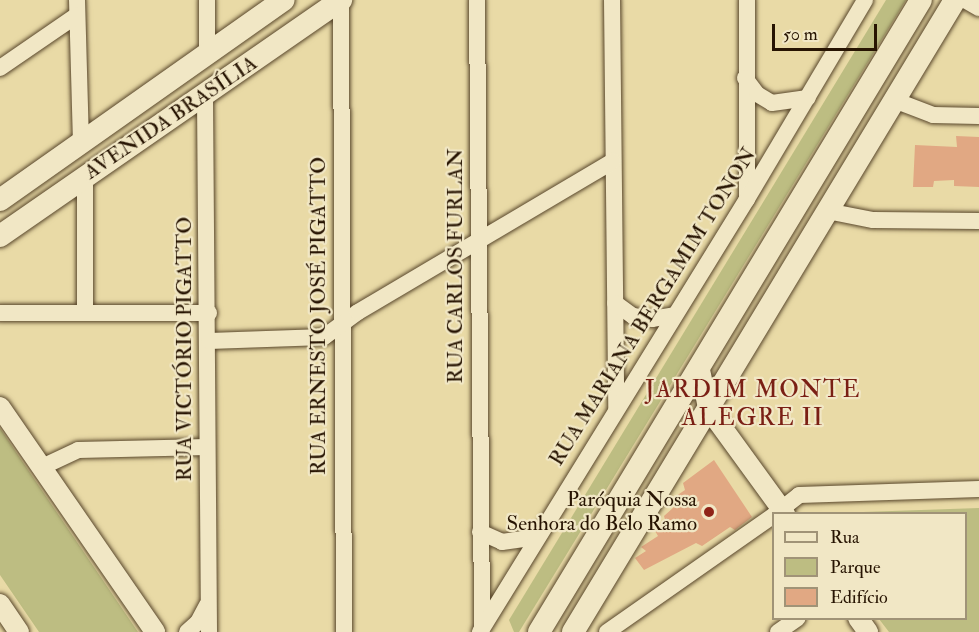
<!DOCTYPE html>
<html>
<head>
<meta charset="utf-8">
<style>
	body { margin:0 }
	#map { position:relative; width:979px; height:632px; overflow:hidden; background:#e9daa6; font-family:"IM FELL Double Pica",serif }
	div>[style] { position:absolute }
	.green>* { inset:0; background:#bdbd82 }
	.building>* { inset:0; background:#e1a883 }
	.roads { filter:drop-shadow(0 0 2px #58462b) drop-shadow(0 0 2px #58462b) }
	.minor>* { height:16px; margin:-8px; padding:0 8px; transform-origin:8px; border-radius:8px; background:#f1e7c5 }
	.tertiary>* { height:20px; margin:-10px; padding:0 10px; transform-origin:10px; border-radius:10px; background:#f1e7c5 }
	.secondary>* { height:22px; margin:-11px; padding:0 11px; transform-origin:11px; border-radius:11px; background:#f1e7c5 }
	.dots>* { width:16px; height:16px; translate:-50% -50%; box-sizing:border-box; border:3px solid #f1e7c5; border-radius:50% }
	span { translate:-50% -50%; white-space:nowrap; text-align:center; line-height:1.15; -webkit-text-stroke:4.5px #f1e7c5; paint-order:stroke }
	.street-label { font-size:21px; color:#271402 }
	.poi-label { font-size:21px; color:#271402 }
	.right { translate:-100% -50%; text-align:right }
	.quarter-label { font-size:24px; color:#7a1f14; letter-spacing:1.5px }
	.legend { position:absolute; left:772px; top:512px; width:195px; height:108px; box-sizing:border-box; background:#f1e7c5; border:2px solid #a09377; margin:0; padding:8px 10px; list-style:none; font-size:18px; color:#271402 }
	.legend li { display:flex; align-items:center; gap:12px; height:30px }
	.legend b { width:30px; border:2px solid #a09377 }
	.scale { position:absolute; left:772px; top:24px; width:105px; height:27px; box-sizing:border-box; border:3px solid #271402; border-top:0; padding-left:8px; font-size:18px; line-height:21px; white-space:nowrap; color:#271402; -webkit-text-stroke:4px #f1e7c5; paint-order:stroke }
</style>
</head>
<body>
<div id="map">
	<div class="green">
		<i style="clip-path:polygon(886px 0,906px 0,519px 632px,514px 632px,509px 620px)"></i>
		<i style="clip-path:polygon(0 428px,20px 458px,138px 632px,39px 632px,0 575px)"></i>
		<i style="clip-path:polygon(979px 508px,979px 632px,889px 632px,879px 619px,966px 618px,966px 514px,834px 513px)"></i>
	</div>
	<div class="building">
		<i style="clip-path:polygon(956px 136px,979px 137px,979px 187px,954px 186px,954px 180px,934px 181px,933px 187px,913px 187px,915px 145px,957px 147px)"></i>
		<i style="clip-path:polygon(714px 460px,752px 517px,735px 530px,730px 527px,702px 546px,696px 543px,644px 570px,635px 558px,646px 551px,641px 547px,658px 536px,654px 529px,666px 523px,664px 516px,674px 507px,670px 500px,685px 490px,683px 483px)"></i>
	</div>
	<div class="roads">
		<div class="minor">
			<i style="left:77px;top:0;width:144px;rotate:88.4deg"></i>
			<i style="left:341px;top:0;width:632px;rotate:89.73deg"></i>
			<i style="left:477px;top:0;width:628px;rotate:89.54deg"></i>
			<i style="left:612px;top:0;width:409px;rotate:89.4deg"></i>
			<i style="left:747px;top:0;width:199px;rotate:90deg"></i>
			<i style="left:965px;top:0;width:16px;rotate:30deg"></i>
			<i style="left:207px;top:52px;width:52px;rotate:-90deg"></i>
			<i style="left:0;top:68px;width:93px;rotate:-34.5deg"></i>
			<i style="left:745px;top:78px;width:20px;rotate:53deg"></i>
			<i style="left:757px;top:94px;width:17px;rotate:31deg"></i>
			<i style="left:772px;top:103px;width:36px;rotate:-8deg"></i>
			<i style="left:205px;top:97px;width:535px;rotate:89.57deg"></i>
			<i style="left:894px;top:100px;width:42px;rotate:21deg"></i>
			<i style="left:933px;top:115px;width:46px;rotate:1.2deg"></i>
			<i style="left:85px;top:177px;width:136px;rotate:90deg"></i>
			<i style="left:827px;top:211px;width:47px;rotate:11.1deg"></i>
			<i style="left:873px;top:220px;width:106px;rotate:0.5deg"></i>
			<i style="left:615px;top:303px;width:22px;rotate:36deg"></i>
			<i style="left:633px;top:316px;width:19px;rotate:9deg"></i>
			<i style="left:652px;top:319px;width:23px;rotate:-10deg"></i>
			<i style="left:0;top:313px;width:209px"></i>
			<i style="left:209px;top:341px;width:115px;rotate:-2deg"></i>
			<i style="left:324px;top:337px;width:42px;rotate:-36.3deg"></i>
			<i style="left:358px;top:312px;width:296px;rotate:-30.6deg"></i>
			<i style="left:42px;top:467px;width:40px;rotate:-25deg"></i>
			<i style="left:78px;top:450px;width:129px;rotate:-1.3deg"></i>
			<i style="left:775px;top:514px;width:31px;rotate:-38deg"></i>
			<i style="left:799px;top:495px;width:180px;rotate:-1.9deg"></i>
			<i style="left:480px;top:532px;width:24px;rotate:24deg"></i>
			<i style="left:502px;top:542px;width:36px;rotate:-8deg"></i>
			<i style="left:187px;top:632px;width:15px;rotate:-42deg"></i>
			<i style="left:198px;top:622px;width:19px;rotate:-62deg"></i>
			<i style="left:480px;top:632px;width:509px;rotate:-58.34deg"></i>
			<i style="left:747px;top:199px;width:231px;rotate:-59.3deg"></i>
			<i style="left:607px;top:632px;width:204px;rotate:-35deg"></i>
			<i style="left:778px;top:632px;width:24px;rotate:-35deg"></i>
		</div>
		<div class="tertiary">
			<i style="left:700px;top:370px;width:39px;rotate:78deg"></i>
			<i style="left:708px;top:408px;width:131px;rotate:54deg"></i>
			<i style="left:0;top:407px;width:273px;rotate:55.4deg"></i>
			<i style="left:0;top:604px;width:34px;rotate:56deg"></i>
			<i style="left:858px;top:618px;width:17px;rotate:54deg"></i>
		</div>
		<div class="secondary">
			<i style="left:0;top:200px;width:347px;rotate:-35.2deg"></i>
			<i style="left:0;top:236px;width:415px;rotate:-34.7deg"></i>
			<i style="left:539px;top:632px;width:738px;rotate:-58.85deg"></i>
			<i style="left:573px;top:632px;width:738px;rotate:-58.85deg"></i>
		</div>
	</div>
	<div class="dots">
		<i style="left:709px;top:512px;background:#8f2418"></i>
	</div>
	<div class="street-label">
		<span style="left:171px;top:118px;rotate:-34deg">AVENIDA BRASÍLIA</span>
		<span style="left:456px;top:266px;rotate:-90deg">RUA CARLOS FURLAN</span>
		<span style="left:653px;top:307px;rotate:-58deg">RUA MARIANA BERGAMIM TONON</span>
		<span style="left:319px;top:316px;rotate:-90deg">RUA ERNESTO JOSÉ PIGATTO</span>
		<span style="left:185px;top:349px;rotate:-90deg">RUA VICTÓRIO PIGATTO</span>
	</div>
	<div class="poi-label">
		<span class="right" style="left:697px;top:512px">Paróquia Nossa<br>Senhora do Belo Ramo</span>
	</div>
	<div class="quarter-label">
		<span style="left:753px;top:404px">JARDIM MONTE<br>ALEGRE II</span>
	</div>
	<ul class="legend">
	<li><b style="height:8px;background:#f1e7c5"></b>Rua</li>
	<li><b style="height:16px;background:#bdbd82"></b>Parque</li>
	<li><b style="height:16px;background:#e1a883"></b>Edifício</li>
	</ul>
	<div class="scale">50 m</div>
</div>
</body>
</html>
